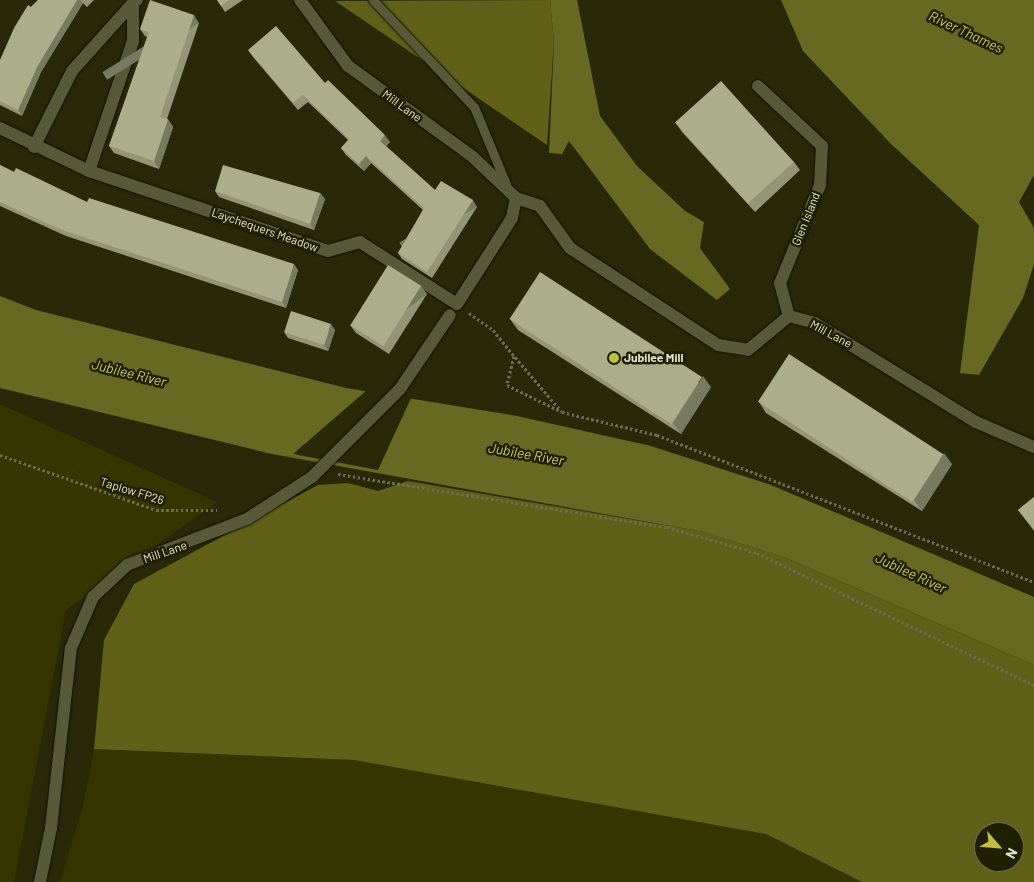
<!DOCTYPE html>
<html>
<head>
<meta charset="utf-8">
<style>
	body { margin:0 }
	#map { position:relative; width:1034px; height:882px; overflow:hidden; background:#292909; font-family:Barlow,sans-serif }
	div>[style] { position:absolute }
	.green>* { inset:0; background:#353500 }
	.forest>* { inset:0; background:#606018 }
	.water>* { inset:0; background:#676821 }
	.pier>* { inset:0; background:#292909 }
	.path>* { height:3px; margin-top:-1.5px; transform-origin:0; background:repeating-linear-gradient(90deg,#6c6c51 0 2.5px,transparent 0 5px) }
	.roads { filter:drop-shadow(0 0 1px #121100) drop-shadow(0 0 1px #121100) }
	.service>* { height:9px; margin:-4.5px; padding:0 4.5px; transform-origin:4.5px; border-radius:4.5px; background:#585939 }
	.minor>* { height:12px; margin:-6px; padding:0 6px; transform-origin:6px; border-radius:6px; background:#585939 }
	.wall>* { inset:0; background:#949577 }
	.shaded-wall>* { inset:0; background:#787961; transform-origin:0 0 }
	.building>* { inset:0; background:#acad8a; transform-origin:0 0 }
	.dots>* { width:14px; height:14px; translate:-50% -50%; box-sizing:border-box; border:2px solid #1f1f01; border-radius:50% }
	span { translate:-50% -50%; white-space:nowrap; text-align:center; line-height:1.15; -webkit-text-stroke:5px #1f1f01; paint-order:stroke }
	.street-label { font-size:12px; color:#e1e2d0 }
	.poi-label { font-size:12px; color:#e1e2d0; font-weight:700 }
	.left { translate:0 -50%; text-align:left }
	.water-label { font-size:14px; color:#c8ca68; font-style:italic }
	.north { position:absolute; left:974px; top:822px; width:50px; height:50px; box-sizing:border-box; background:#1f1f01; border:1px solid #6d6d54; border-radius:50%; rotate:117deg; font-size:14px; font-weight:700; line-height:20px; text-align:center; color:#e1e2d0 }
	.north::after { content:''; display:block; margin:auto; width:18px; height:22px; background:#bebf42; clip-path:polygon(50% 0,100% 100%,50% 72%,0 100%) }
</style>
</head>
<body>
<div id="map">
	<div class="green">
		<i style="clip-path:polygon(0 404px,217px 502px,66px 610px,14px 882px,0 882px)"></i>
		<i style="clip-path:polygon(94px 749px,354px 760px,766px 834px,862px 882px,60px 882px,83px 806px)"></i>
	</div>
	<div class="forest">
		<i style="clip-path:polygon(550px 0,554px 42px,547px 145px,335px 1px)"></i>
		<i style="clip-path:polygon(evenodd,408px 481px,705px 532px,786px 558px,1034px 665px,1034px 882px,862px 882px,766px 834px,354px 760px,94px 749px,104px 640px,134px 584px,318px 485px,348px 483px,378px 491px,408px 481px,984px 832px,1014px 832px,1014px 862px,984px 862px,984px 832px)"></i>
	</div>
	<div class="water">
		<i style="clip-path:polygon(550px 0,577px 0,600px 116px,637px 166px,685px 211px,704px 222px,700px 248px,730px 289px,717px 300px,650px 249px,569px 141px,562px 154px,549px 153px,554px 42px)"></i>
		<i style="clip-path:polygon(781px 0,1034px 0,1034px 175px,1019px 202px,1034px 228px,1034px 264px,1023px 298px,979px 375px,960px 373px,979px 225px,891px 144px,803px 51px)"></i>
		<i style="clip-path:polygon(0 296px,36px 310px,346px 388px,517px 416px,651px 446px,771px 485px,1034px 597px,1034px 665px,786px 558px,704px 532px,272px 454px,0 388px)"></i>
	</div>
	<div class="pier">
		<i style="clip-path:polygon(367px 390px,411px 398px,378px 470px,293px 454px)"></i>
	</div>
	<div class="path">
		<i style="left:469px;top:313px;width:29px;rotate:35deg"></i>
		<i style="left:493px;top:330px;width:33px;rotate:51deg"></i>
		<i style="left:514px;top:356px;width:30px;rotate:104deg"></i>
		<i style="left:507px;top:385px;width:61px;rotate:26.1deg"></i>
		<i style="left:562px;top:412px;width:98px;rotate:13.6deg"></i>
		<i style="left:657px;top:435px;width:405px;rotate:21.3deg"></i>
		<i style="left:515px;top:357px;width:71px;rotate:49.6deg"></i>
		<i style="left:0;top:455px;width:165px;rotate:19.4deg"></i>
		<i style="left:156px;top:510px;width:61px"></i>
		<i style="left:338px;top:474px;width:333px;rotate:9.2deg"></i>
		<i style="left:667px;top:527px;width:94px;rotate:16.1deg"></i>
		<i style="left:757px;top:553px;width:307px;rotate:25.5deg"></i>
	</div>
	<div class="roads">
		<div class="service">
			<i style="left:373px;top:0;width:147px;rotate:46.7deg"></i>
			<i style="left:474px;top:107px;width:83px;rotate:67.4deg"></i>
		</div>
		<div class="minor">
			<i style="left:137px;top:0;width:5px;rotate:143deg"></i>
			<i style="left:133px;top:3px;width:38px;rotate:90deg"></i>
			<i style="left:133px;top:41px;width:137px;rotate:108.7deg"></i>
			<i style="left:89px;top:171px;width:252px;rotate:18.5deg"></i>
			<i style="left:328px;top:251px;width:33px;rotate:-16deg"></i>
			<i style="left:360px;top:242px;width:115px;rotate:32.6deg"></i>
			<i style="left:457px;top:304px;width:102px;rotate:-57.4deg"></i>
			<i style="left:512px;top:218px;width:20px;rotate:-79deg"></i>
			<i style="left:516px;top:198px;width:59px;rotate:-136.4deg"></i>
			<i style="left:473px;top:157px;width:155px;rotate:-143.9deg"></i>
			<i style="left:348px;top:66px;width:82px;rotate:-126deg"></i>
			<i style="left:758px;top:86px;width:88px;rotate:43.2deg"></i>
			<i style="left:822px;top:146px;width:39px;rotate:93deg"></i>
			<i style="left:820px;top:185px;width:106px;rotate:112.2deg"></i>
			<i style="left:780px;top:283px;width:34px;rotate:75deg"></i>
			<i style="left:0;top:128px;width:99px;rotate:25.8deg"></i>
			<i style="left:34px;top:147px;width:85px;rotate:-63.4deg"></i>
			<i style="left:72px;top:71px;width:91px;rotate:-48.1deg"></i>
			<i style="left:516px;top:198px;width:25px;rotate:18deg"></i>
			<i style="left:540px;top:206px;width:52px;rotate:54.5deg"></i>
			<i style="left:570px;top:248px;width:177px;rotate:33.2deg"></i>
			<i style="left:718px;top:345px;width:30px;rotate:9deg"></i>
			<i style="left:748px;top:350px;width:53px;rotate:-39.7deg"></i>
			<i style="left:789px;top:316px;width:27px;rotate:15deg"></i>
			<i style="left:815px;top:323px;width:189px;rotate:31.6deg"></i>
			<i style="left:976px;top:422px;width:63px;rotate:23.3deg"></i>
			<i style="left:40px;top:882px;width:55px;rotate:-78.5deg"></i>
			<i style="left:51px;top:828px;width:181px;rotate:-83.7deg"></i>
			<i style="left:71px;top:648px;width:56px;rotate:-66.7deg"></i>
			<i style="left:93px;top:597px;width:47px;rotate:-43.3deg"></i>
			<i style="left:127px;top:565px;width:129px;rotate:-21deg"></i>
			<i style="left:247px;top:519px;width:77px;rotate:-32.9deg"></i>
			<i style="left:312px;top:477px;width:124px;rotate:-45deg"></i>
			<i style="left:400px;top:389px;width:89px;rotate:-56deg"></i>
		</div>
	</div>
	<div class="wall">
		<i style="clip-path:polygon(38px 0,94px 0,87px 7px,83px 3px,41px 72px,22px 116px,0 105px,0 60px,31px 7px)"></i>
		<i style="clip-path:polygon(217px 0,243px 0,225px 12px)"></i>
		<i style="clip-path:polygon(199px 23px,167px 119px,173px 127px,159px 169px,114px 153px,109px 146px,147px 37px,145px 36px,140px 29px)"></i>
		<i style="clip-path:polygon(248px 50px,325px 83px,390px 142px,386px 146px,435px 190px,477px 207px,432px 278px,402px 259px,398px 253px,423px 210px,371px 163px,364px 171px,346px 155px,341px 148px,348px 140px,308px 102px,298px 110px,253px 57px)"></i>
		<i style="clip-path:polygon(676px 123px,794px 162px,800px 170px,755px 212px,682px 132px)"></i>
		<i style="clip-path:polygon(0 165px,14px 172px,87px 202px,298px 270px,286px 308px,66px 236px,0 206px)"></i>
		<i style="clip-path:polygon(215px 191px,320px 193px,325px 199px,314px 230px,219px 197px)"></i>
		<i style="clip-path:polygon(421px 286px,427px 294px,389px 354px,356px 333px,350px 325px)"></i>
		<i style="clip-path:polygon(510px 319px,711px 387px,681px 434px,518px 330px)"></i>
		<i style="clip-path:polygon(335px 330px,328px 351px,288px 338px,284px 332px)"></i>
		<i style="clip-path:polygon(759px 402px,952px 464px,922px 511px,766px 413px)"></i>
		<i style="clip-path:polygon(1034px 497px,1034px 531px,1018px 510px)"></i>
	</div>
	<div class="shaded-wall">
		<i style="clip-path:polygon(77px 0,80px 0,83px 3px,41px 72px,22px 116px,18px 110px,37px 67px)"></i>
		<i style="left:194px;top:15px;width:9px;height:108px;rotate:58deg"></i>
		<i style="clip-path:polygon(168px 119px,173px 127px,159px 169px,154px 161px)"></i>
		<i style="clip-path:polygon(385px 135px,390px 142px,385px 148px,380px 141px)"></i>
		<i style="clip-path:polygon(366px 156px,371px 163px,364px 171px,359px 164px)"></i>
		<i style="clip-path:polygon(320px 193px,325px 199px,314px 230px,310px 224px)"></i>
		<i style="left:473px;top:200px;width:8px;height:85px;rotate:60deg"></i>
		<i style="clip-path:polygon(294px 264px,298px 270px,286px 308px,282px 302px)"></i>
		<i style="left:421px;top:286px;width:10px;height:71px;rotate:53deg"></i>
		<i style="clip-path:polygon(331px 324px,335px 330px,328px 351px,324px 345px)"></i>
		<i style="clip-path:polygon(703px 376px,711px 387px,681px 434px,673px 423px)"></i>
		<i style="clip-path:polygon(944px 453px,952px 464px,922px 511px,914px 500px)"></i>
	</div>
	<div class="building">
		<i style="clip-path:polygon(38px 0,77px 0,37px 67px,18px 110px,0 101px,0 60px,14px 28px,28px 5px,31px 7px)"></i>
		<i style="clip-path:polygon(150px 0,194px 15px,160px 117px,168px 119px,154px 161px,109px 146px,149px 32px,140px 29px)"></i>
		<i style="clip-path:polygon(217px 0,229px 0,221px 6px)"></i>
		<i style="clip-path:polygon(276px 26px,325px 83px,328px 80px,385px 135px,380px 141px,435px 190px,441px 181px,473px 200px,427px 272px,398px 253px,424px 208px,366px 156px,359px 164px,341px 148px,349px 139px,303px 95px,293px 103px,248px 50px)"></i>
		<i style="left:721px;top:81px;width:109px;height:62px;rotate:48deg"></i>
		<i style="clip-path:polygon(0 165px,14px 172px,16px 168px,87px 202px,89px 198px,294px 264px,282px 302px,62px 230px,0 202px)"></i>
		<i style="clip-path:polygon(223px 165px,320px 193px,310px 224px,215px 191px)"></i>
		<i style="left:388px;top:265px;width:39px;height:71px;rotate:32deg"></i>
		<i style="left:540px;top:272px;width:193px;height:56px;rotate:33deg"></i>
		<i style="left:291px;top:311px;width:42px;height:22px;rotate:18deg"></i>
		<i style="left:789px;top:354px;width:184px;height:57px;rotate:33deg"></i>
		<i style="clip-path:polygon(1034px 497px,1034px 529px,1018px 510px)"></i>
	</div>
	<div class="dots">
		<i style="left:614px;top:358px;background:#bebf42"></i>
	</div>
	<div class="street-label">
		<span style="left:402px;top:106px;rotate:36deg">Mill Lane</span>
		<span style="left:806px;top:219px;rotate:-68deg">Glen Island</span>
		<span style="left:265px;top:230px;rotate:19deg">Laychequers Meadow</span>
		<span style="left:831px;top:334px;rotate:28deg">Mill Lane</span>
		<span style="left:132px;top:491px;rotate:17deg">Taplow FP26</span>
		<span style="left:165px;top:552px;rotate:-19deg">Mill Lane</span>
	</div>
	<div class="poi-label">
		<span class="left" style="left:624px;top:358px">Jubilee Mill</span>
	</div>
	<div class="water-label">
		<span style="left:966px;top:32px;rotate:25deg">River Thames</span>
		<span style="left:129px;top:373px;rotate:14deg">Jubilee River</span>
		<span style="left:526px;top:454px;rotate:10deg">Jubilee River</span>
		<span style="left:911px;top:573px;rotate:25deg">Jubilee River</span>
	</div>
	<div class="north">N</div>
</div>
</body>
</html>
